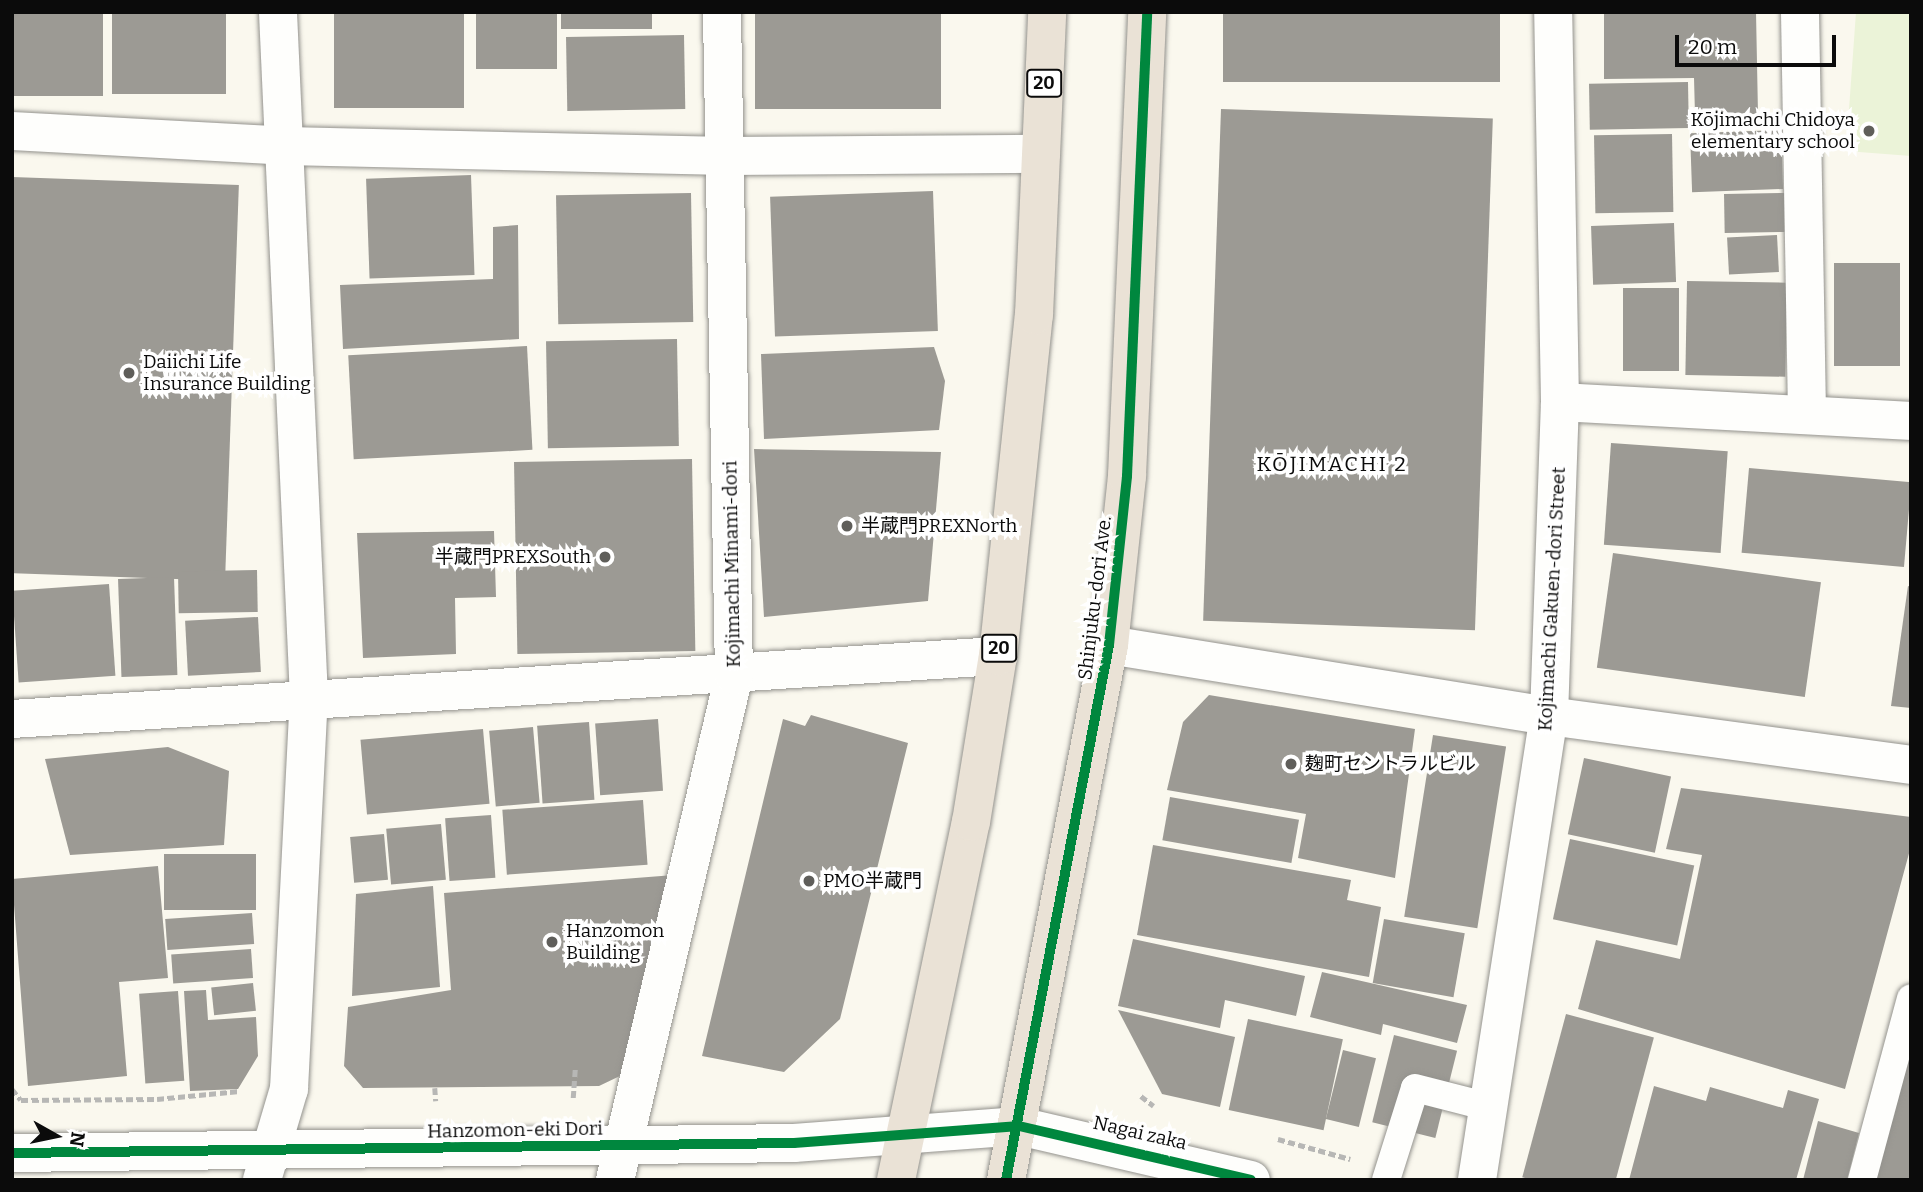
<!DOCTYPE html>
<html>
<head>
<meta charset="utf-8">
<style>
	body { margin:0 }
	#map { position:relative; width:1923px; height:1192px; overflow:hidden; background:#faf8ee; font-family:Bitter,"Noto Sans JP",serif }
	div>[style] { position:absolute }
	.pitch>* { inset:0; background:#ebf3d8 }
	.building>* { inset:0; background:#9c9a94; transform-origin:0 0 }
	.path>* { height:4.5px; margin-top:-2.25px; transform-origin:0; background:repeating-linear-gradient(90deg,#b7b7b5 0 7px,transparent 0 10.5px) }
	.roads { filter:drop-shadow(0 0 2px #93928d) drop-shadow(0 0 2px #93928d) }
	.service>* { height:28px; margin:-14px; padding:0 14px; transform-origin:14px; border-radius:14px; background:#fefefc }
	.minor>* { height:38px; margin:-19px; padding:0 19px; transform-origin:19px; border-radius:19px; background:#fefefc }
	.tertiary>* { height:38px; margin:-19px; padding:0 19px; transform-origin:19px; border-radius:19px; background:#fefefc }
	.trunk>* { height:38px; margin:-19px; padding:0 19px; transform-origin:19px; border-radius:19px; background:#eae2d6 }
	.cycleway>* { height:10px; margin:-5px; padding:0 5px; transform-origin:5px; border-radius:5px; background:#00873e }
	.dots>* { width:19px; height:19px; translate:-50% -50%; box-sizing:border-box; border:4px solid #fff; border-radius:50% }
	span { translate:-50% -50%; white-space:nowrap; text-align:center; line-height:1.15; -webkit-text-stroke:7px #fff; paint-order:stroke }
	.shield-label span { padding:2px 5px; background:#fff; border:2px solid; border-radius:5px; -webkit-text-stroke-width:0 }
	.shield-label { font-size:18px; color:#0b0b0b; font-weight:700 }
	.poi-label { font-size:19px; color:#0b0b0b }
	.right { translate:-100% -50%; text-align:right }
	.left { translate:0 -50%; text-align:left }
	.street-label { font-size:19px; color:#0b0b0b }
	.neighbourhood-label { font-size:21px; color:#0b0b0b; letter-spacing:2px }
	.frame { position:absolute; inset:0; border:14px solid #0b0b0b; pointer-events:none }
	.north { position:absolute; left:21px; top:1101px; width:70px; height:70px; -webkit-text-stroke:5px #fff; paint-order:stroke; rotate:99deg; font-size:19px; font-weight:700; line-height:28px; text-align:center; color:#0b0b0b }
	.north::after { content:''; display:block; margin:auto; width:24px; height:32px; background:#0b0b0b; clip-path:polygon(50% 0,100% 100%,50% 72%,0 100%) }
	.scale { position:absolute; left:1675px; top:35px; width:161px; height:32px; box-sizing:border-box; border:4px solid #0b0b0b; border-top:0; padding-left:9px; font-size:21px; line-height:24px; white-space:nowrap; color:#0b0b0b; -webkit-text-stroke:5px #fff; paint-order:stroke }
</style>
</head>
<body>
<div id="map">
	<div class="pitch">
		<i style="clip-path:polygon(1856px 12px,1911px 12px,1911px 156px,1846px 151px)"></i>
	</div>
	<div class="building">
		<i style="left:12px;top:12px;width:91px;height:84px"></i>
		<i style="left:112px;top:12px;width:114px;height:82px"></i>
		<i style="left:334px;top:12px;width:130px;height:96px"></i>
		<i style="left:476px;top:12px;width:81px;height:57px"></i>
		<i style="left:561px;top:12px;width:91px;height:17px"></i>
		<i style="left:755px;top:12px;width:186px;height:97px"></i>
		<i style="left:1223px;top:12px;width:277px;height:70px"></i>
		<i style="clip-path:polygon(1604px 12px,1756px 12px,1758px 114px,1695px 115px,1694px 78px,1604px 79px)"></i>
		<i style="left:684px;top:35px;width:74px;height:118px;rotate:89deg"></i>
		<i style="left:1688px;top:82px;width:46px;height:99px;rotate:89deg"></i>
		<i style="left:1221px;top:109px;width:272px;height:512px;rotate:2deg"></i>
		<i style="left:1781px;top:130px;width:59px;height:91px;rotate:88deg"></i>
		<i style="left:1672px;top:134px;width:78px;height:78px;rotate:89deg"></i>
		<i style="left:471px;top:175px;width:100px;height:105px;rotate:88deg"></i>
		<i style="left:12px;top:177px;width:227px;height:396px;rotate:2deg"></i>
		<i style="left:933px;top:191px;width:140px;height:163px;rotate:88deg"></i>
		<i style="left:691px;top:193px;width:129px;height:135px;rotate:89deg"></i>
		<i style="left:1784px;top:193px;width:39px;height:60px;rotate:89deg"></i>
		<i style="left:1674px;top:223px;width:59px;height:83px;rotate:88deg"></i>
		<i style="clip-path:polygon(518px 225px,519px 339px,343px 349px,340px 285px,493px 279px,493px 227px)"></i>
		<i style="left:1777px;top:235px;width:37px;height:50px;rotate:87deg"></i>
		<i style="left:1834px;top:263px;width:66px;height:103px"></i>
		<i style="left:1687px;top:281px;width:100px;height:94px;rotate:1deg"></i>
		<i style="left:1623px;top:288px;width:56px;height:83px"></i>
		<i style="left:677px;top:339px;width:107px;height:131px;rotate:89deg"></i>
		<i style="left:527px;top:346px;width:104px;height:179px;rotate:87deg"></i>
		<i style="clip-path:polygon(934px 347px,945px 381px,939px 430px,764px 439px,761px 354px)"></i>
		<i style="left:1611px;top:443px;width:117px;height:102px;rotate:4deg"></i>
		<i style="clip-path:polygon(754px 449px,941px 452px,928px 601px,764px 617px)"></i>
		<i style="left:692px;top:459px;width:192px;height:178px;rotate:89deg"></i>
		<i style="left:1749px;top:468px;width:163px;height:85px;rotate:5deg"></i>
		<i style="clip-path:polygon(494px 531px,496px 597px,455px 598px,456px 654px,363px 658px,357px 533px)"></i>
		<i style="left:1613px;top:553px;width:210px;height:116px;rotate:8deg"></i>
		<i style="left:257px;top:570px;width:42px;height:79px;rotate:89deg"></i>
		<i style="left:174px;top:577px;width:98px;height:56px;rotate:88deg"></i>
		<i style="left:109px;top:584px;width:92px;height:97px;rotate:86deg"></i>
		<i style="clip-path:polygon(1908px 586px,1911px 587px,1911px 708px,1891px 706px)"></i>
		<i style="left:258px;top:617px;width:55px;height:73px;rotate:87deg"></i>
		<i style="clip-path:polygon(1209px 695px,1415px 729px,1395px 878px,1298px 858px,1306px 814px,1167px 790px,1183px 722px)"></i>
		<i style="clip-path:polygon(811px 715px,908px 743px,840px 1019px,784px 1072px,702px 1056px,783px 719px,805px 726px)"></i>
		<i style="left:658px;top:719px;width:72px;height:63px;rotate:86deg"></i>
		<i style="left:589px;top:722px;width:78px;height:52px;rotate:86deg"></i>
		<i style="left:533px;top:727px;width:76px;height:44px;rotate:85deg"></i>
		<i style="left:483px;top:729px;width:75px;height:123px;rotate:85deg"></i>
		<i style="left:1433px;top:735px;width:74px;height:184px;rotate:9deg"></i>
		<i style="clip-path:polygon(168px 747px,229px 771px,224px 845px,70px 855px,45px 759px)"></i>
		<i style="left:1584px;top:758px;width:89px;height:78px;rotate:12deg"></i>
		<i style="clip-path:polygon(1681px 788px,1911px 817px,1911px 846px,1845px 1089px,1578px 1009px,1596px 940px,1680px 959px,1702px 855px,1666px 849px)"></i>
		<i style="left:1170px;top:797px;width:131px;height:44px;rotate:10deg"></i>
		<i style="left:643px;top:800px;width:65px;height:141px;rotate:86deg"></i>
		<i style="left:491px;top:815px;width:63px;height:46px;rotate:86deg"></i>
		<i style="left:441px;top:824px;width:56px;height:55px;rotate:85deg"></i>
		<i style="left:384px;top:834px;width:46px;height:34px;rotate:85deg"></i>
		<i style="left:1570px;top:839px;width:127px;height:82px;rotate:12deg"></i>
		<i style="clip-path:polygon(1153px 845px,1351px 880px,1347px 900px,1381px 907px,1369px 977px,1137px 935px)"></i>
		<i style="left:256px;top:854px;width:56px;height:92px;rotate:90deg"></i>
		<i style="clip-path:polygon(158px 866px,168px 978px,119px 982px,127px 1076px,28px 1086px,12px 879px)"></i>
		<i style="clip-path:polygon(674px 875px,622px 1075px,599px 1086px,363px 1088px,344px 1066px,348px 1007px,451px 990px,444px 893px)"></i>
		<i style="clip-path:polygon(433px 886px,440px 987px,352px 996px,356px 894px)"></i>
		<i style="left:252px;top:913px;width:31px;height:87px;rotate:86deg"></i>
		<i style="left:1384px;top:919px;width:82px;height:65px;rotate:10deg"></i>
		<i style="clip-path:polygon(1133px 939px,1305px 976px,1296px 1016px,1225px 1000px,1220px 1028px,1118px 1006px)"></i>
		<i style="left:251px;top:949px;width:29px;height:80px;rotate:86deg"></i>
		<i style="clip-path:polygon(1322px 972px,1467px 1005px,1457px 1043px,1383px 1024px,1381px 1035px,1310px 1017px)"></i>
		<i style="left:253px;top:983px;width:28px;height:42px;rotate:84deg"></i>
		<i style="clip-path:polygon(206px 990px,208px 1020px,256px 1017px,258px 1056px,238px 1089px,190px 1091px,184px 991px)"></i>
		<i style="left:178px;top:991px;width:90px;height:39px;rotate:86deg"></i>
		<i style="clip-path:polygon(1118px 1010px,1235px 1037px,1220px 1107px,1162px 1094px)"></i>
		<i style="left:1566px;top:1014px;width:91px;height:169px;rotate:15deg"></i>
		<i style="left:1248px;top:1019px;width:97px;height:93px;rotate:12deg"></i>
		<i style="left:1394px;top:1035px;width:65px;height:90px;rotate:14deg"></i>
		<i style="clip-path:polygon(1911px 1049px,1911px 1180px,1865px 1180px)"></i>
		<i style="left:1343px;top:1050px;width:34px;height:71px;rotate:14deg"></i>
		<i style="clip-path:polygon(1654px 1086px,1706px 1101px,1710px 1087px,1783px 1108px,1788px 1090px,1819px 1099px,1796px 1180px,1629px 1180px)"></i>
		<i style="clip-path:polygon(1818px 1121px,1859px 1133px,1847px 1180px,1803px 1180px)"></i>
	</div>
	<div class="path">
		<i style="left:435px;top:1088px;width:13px;rotate:86deg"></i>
		<i style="left:12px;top:1089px;width:14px;rotate:51deg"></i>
		<i style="left:21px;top:1100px;width:136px;rotate:-0.4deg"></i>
		<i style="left:157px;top:1099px;width:83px;rotate:-5.5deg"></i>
		<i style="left:1141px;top:1096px;width:16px;rotate:38deg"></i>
		<i style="left:573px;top:1098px;width:31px;rotate:-86deg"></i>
		<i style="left:1278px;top:1139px;width:75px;rotate:15.5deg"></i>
	</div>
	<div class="roads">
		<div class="service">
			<i style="left:1386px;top:1180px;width:96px;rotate:-72.5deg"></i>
			<i style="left:1415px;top:1088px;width:76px;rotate:14.4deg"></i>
			<i style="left:1862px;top:1180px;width:188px;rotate:-74.9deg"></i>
		</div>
		<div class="minor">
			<i style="left:1800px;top:12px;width:402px;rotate:89deg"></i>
			<i style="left:12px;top:131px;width:274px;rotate:3.1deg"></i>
			<i style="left:286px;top:146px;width:441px;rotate:1.3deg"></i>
			<i style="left:727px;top:156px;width:314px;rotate:-0.4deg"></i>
			<i style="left:1560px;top:402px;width:352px;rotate:3.1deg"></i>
			<i style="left:1109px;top:645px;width:446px;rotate:9.2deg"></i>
			<i style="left:1549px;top:716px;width:365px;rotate:7.7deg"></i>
			<i style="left:12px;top:719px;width:988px;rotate:-3.66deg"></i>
			<i style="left:615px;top:1180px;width:519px;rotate:-76.74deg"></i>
			<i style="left:734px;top:675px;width:663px;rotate:-91.04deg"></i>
			<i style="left:1477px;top:1180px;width:470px;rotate:-81.2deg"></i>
			<i style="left:1549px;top:716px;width:314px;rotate:-88deg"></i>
			<i style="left:1560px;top:402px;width:390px;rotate:-91deg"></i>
		</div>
		<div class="tertiary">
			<i style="left:12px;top:1153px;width:782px;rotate:-0.73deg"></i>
			<i style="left:794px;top:1143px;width:226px;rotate:-4.3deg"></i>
			<i style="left:1019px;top:1126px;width:238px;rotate:13.1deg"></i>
			<i style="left:262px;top:1180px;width:95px;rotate:-73.5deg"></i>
			<i style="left:289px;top:1089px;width:392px;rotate:-87.1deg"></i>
			<i style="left:309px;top:698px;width:687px;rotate:-92.59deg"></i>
		</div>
		<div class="trunk">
			<i style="left:896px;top:1180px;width:366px;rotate:-78.2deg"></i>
			<i style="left:971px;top:822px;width:168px;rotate:-80.8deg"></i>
			<i style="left:998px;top:656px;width:343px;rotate:-84deg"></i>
			<i style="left:1034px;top:315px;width:303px;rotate:-87.5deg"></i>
			<i style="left:1006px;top:1180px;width:545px;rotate:-79.1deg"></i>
			<i style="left:1109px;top:645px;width:170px;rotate:-83.9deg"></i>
			<i style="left:1127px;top:476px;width:464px;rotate:-87.5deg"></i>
		</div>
	</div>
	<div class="cycleway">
		<i style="left:12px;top:1153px;width:782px;rotate:-0.73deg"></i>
		<i style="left:794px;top:1143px;width:226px;rotate:-4.3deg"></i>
		<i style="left:1019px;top:1126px;width:238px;rotate:13.1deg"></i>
		<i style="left:1006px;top:1180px;width:545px;rotate:-79.1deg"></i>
		<i style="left:1109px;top:645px;width:170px;rotate:-83.9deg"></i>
		<i style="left:1127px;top:476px;width:464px;rotate:-87.5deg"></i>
	</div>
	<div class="dots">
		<i style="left:1869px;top:131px;background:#5f5e5a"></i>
		<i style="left:129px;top:373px;background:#5f5e5a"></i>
		<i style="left:847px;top:526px;background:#5f5e5a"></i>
		<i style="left:605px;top:557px;background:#5f5e5a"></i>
		<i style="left:1291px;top:764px;background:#5f5e5a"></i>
		<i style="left:809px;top:881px;background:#5f5e5a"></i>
		<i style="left:552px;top:942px;background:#5f5e5a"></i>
	</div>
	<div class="shield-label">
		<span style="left:1044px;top:83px">20</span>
		<span style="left:999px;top:648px">20</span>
	</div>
	<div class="poi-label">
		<span class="right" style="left:1855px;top:131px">Kōjimachi Chidoya<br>elementary school</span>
		<span class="left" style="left:143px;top:373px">Daiichi Life<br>Insurance Building</span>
		<span class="left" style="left:861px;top:526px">半蔵門PREXNorth</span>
		<span class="right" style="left:591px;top:557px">半蔵門PREXSouth</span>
		<span class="left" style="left:1305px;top:764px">麹町セントラルビル</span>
		<span class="left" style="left:823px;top:881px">PMO半蔵門</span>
		<span class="left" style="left:566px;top:942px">Hanzomon<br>Building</span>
	</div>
	<div class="street-label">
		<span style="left:732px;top:564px;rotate:-91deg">Kojimachi Minami-dori</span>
		<span style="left:1095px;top:598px;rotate:-83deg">Shinjuku-dori Ave.</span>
		<span style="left:1552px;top:599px;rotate:-87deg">Kojimachi Gakuen-dori Street</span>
		<span style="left:515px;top:1130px;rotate:-1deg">Hanzomon-eki Dori</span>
		<span style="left:1140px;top:1133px;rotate:13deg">Nagai zaka</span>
	</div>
	<div class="neighbourhood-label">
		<span style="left:1332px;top:464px">KŌJIMACHI 2</span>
	</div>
	<div class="frame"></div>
	<div class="north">N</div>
	<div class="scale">20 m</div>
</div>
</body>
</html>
